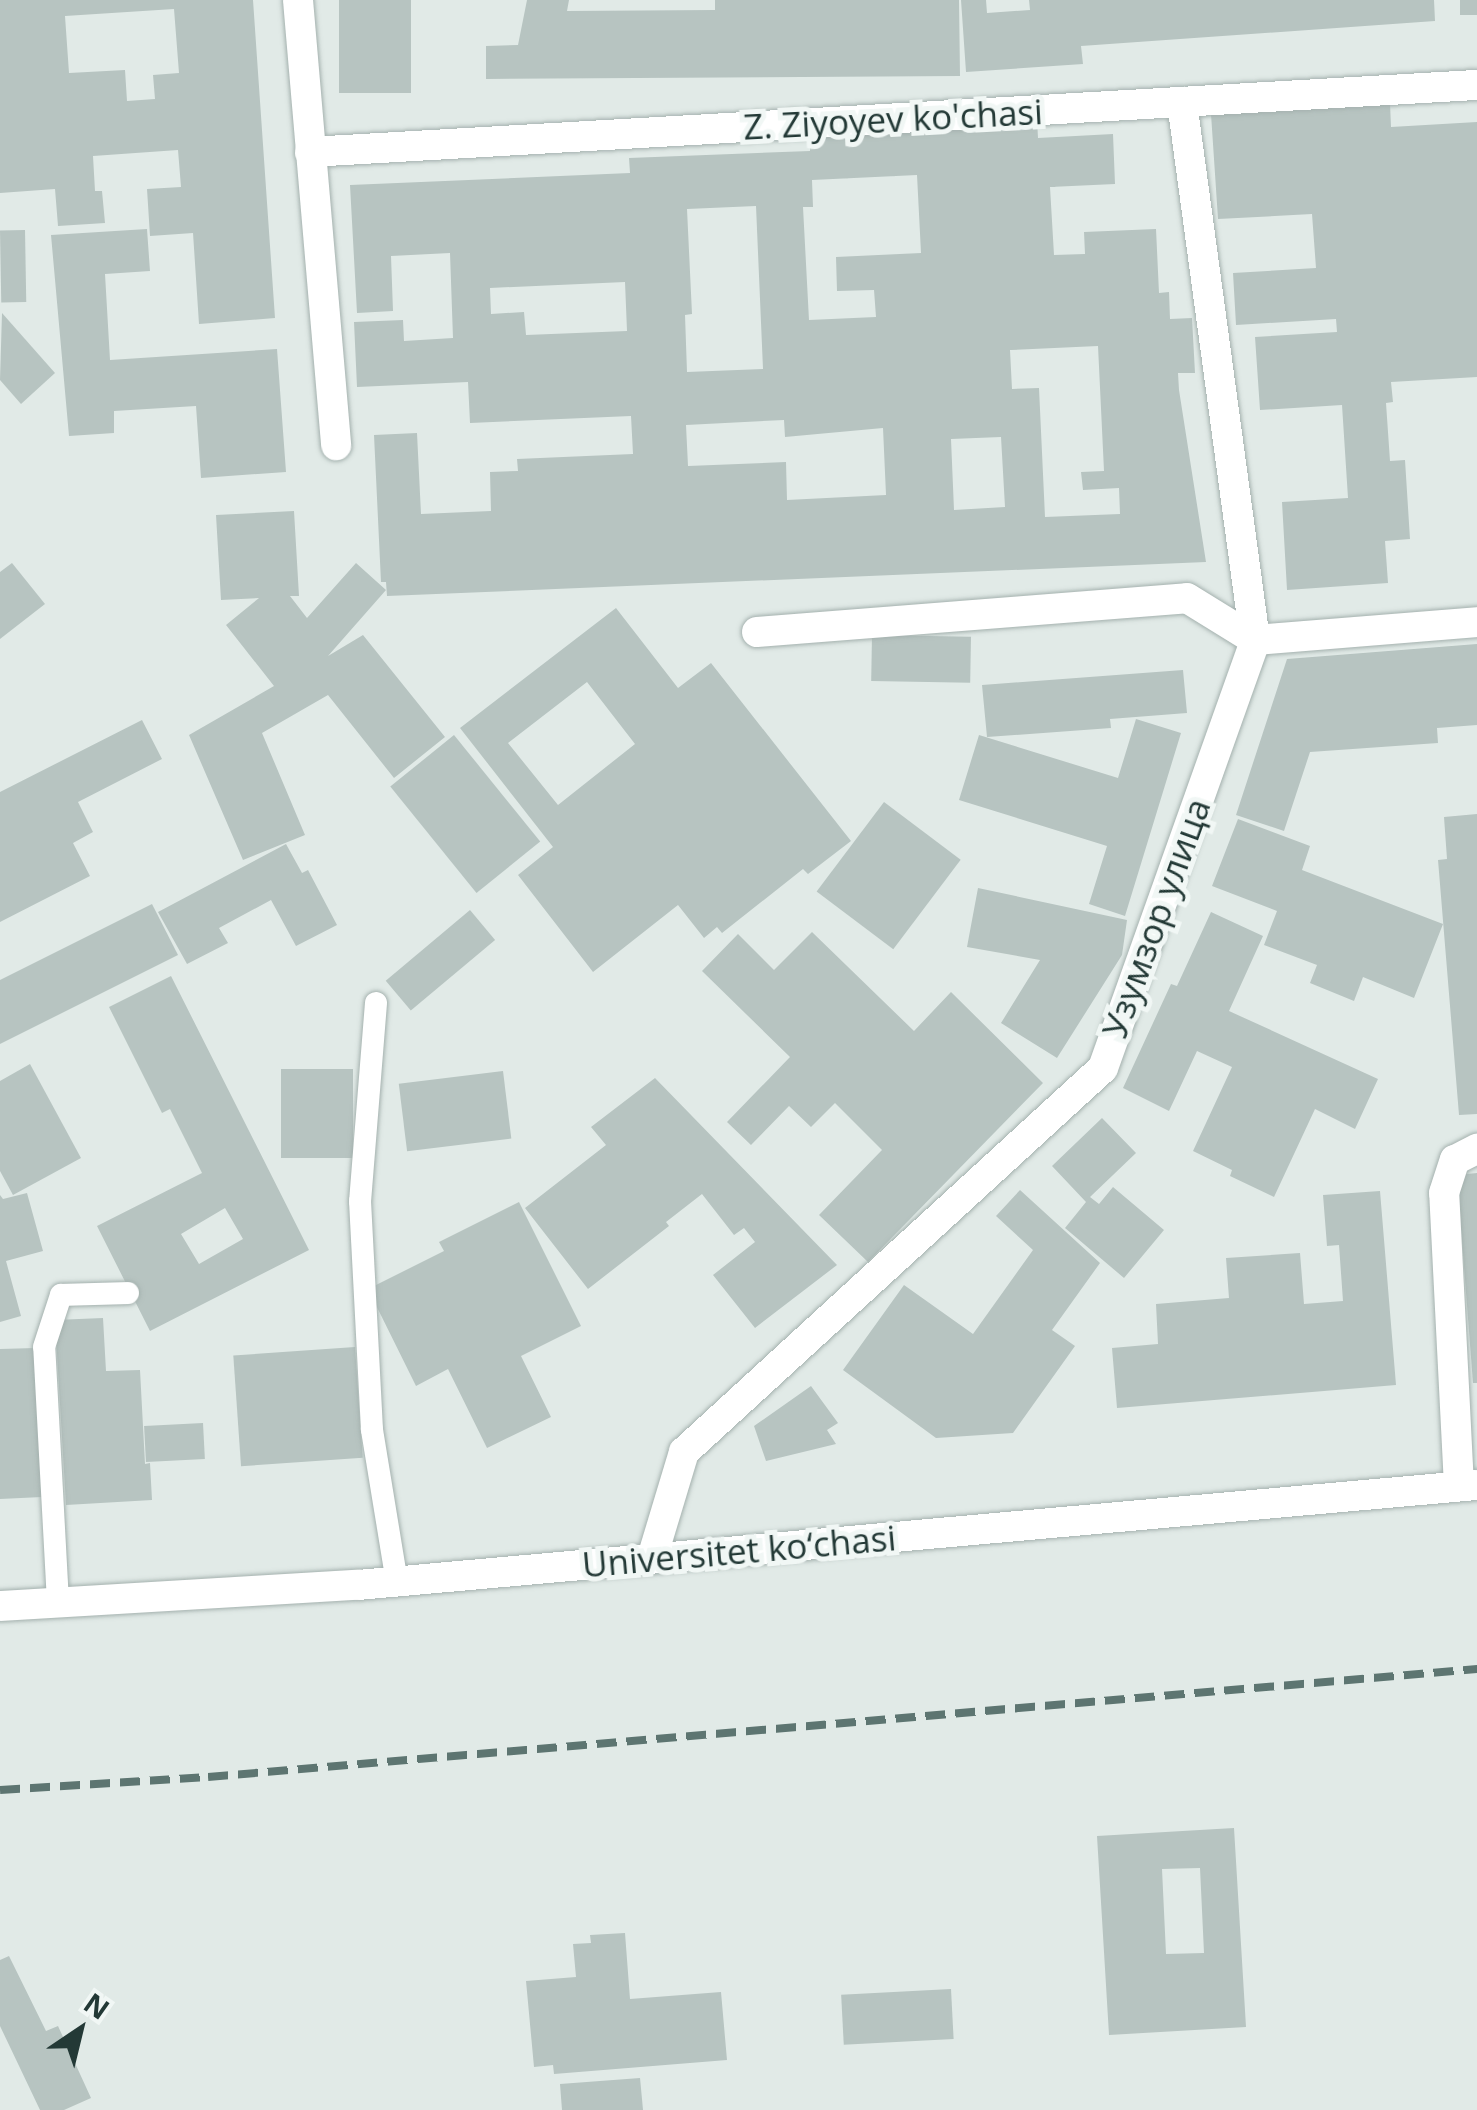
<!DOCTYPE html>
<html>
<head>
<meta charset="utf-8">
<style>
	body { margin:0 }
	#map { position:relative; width:1477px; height:2110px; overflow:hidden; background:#e1eae7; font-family:"Open Sans",sans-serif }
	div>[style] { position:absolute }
	.building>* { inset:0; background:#b7c4c1; transform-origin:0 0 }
	.roads { filter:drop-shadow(0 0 2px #a4b1ae) drop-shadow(0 0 2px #a4b1ae) }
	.service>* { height:22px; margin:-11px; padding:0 11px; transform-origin:11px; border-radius:11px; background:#fff }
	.minor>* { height:30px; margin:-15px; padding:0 15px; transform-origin:15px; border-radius:15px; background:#fff }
	.secondary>* { height:30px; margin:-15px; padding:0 15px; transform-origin:15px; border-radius:15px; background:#fff }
	.rail>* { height:8px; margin-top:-4px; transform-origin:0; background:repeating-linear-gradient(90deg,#5d7571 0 20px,transparent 0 30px) }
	span { translate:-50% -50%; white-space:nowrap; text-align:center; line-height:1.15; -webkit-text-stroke:10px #f1f7f5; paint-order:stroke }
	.street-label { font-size:35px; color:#233936 }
	.north { position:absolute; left:30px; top:1980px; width:100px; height:100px; -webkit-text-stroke:8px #f1f7f5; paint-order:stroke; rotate:35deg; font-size:28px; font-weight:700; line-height:40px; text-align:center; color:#233936 }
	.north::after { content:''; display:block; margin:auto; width:35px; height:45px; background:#233936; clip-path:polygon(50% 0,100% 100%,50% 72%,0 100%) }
</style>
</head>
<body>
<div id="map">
	<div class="building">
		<i style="clip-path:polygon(evenodd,0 0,253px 0,275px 318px,199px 324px,193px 233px,150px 236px,147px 189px,181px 187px,178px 150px,93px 156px,95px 191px,102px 191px,105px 223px,58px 226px,55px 189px,0 193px,0 0,174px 9px,179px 73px,153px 75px,155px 99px,127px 101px,125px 70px,69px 73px,65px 16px,174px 9px)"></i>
		<i style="left:339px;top:0;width:72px;height:93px"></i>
		<i style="clip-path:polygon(527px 0,569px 0,567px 11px,715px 10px,715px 0,959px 0,960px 76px,486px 79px,486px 46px,518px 45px)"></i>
		<i style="clip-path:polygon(961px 0,986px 0,987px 13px,1030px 10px,1029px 0,1434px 0,1435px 21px,1081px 46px,1083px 64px,966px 72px)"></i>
		<i style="left:1460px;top:0;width:17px;height:15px"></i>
		<i style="clip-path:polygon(1390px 103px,1391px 127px,1477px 122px,1477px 377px,1391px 382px,1393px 402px,1386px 403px,1390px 461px,1405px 460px,1410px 539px,1385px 541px,1388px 583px,1287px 590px,1282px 502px,1348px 498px,1342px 405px,1260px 410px,1255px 337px,1337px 332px,1336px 319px,1236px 325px,1233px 273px,1316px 268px,1312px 214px,1218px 219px,1211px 114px)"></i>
		<i style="clip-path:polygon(evenodd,1037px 119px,1038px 138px,1113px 134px,1115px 184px,1050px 187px,1054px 255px,1085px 254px,1084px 232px,1156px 229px,1159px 293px,1169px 292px,1170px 319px,1192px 318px,1195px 373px,1178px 373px,1179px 390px,1206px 562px,387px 596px,386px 582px,381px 582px,374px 435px,417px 433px,421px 514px,491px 511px,490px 472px,518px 471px,517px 459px,633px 454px,631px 416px,470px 423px,468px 382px,357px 387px,354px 322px,403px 320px,404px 341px,453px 338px,450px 253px,391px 256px,393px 311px,357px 313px,350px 185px,630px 173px,629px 158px,810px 151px,810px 129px,1037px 119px,917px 175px,921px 253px,836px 257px,837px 291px,874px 290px,876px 317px,809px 320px,803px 207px,813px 207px,812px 180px,917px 175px,1037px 119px,756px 206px,763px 369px,687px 372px,685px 315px,692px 314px,687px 209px,756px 206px,1037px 119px,625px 282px,627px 331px,526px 335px,524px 312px,491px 314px,490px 288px,625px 282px,1037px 119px,1098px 346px,1104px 471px,1081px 472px,1083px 490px,1119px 488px,1120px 514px,1045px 517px,1039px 388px,1012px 389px,1010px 350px,1098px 346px,1037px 119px,784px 420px,785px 437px,883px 428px,886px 495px,787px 500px,786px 462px,688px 466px,686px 425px,784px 420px,1037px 119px,1001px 437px,1005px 507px,954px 510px,951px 439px,1001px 437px)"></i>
		<i style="clip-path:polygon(147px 229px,150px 271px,105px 274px,110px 360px,277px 349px,286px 472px,201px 478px,196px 406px,114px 411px,114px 433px,69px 436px,51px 235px)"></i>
		<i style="left:25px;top:230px;width:72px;height:25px;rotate:89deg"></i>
		<i style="clip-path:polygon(2px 313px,55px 373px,21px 404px,0 380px)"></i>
		<i style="clip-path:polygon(294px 511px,299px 596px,290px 596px,307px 618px,356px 563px,386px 590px,328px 656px,363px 635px,445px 737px,394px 778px,328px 695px,262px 733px,305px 835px,243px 860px,189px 735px,274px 686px,226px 625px,259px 598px,221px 600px,216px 515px)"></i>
		<i style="clip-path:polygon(12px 563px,45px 604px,0 639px,0 572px)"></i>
		<i style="clip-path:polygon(evenodd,616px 608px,678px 688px,711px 663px,851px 841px,808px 874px,803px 869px,722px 933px,717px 927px,704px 938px,678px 905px,593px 972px,518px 875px,553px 847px,460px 728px,616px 608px,587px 682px,635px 744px,558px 805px,508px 743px,587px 682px)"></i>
		<i style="left:872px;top:635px;width:99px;height:46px;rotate:1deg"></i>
		<i style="clip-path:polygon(1477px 644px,1477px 725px,1437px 728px,1438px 743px,1310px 752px,1284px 831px,1236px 815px,1287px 659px)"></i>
		<i style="clip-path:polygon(1183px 670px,1187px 713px,1110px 719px,1111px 728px,987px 737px,982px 685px)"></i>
		<i style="clip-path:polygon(1136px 719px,1181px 733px,1125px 916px,1089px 904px,1107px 846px,959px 800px,979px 735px,1118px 778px)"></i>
		<i style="clip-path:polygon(142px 720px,162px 759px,78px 802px,93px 832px,73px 843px,90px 876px,0 922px,0 792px)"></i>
		<i style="left:454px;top:735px;width:137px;height:82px;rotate:51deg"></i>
		<i style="left:884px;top:802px;width:96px;height:112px;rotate:37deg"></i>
		<i style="clip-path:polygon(1477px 814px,1477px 1114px,1459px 1115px,1438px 860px,1447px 859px,1444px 817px)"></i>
		<i style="clip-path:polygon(1238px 819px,1310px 846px,1302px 870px,1443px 924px,1414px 998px,1363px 977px,1354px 1001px,1310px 983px,1317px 965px,1264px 945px,1277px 911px,1212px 886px)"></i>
		<i style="clip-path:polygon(286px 844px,302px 873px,308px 870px,337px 925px,296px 946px,271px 900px,219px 928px,228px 943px,187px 964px,158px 912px)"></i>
		<i style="clip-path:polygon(978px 888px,1127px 920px,1122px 955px,1057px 1058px,1001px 1023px,1040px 960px,967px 947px)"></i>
		<i style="clip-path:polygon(152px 904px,178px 955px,0 1044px,0 980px)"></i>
		<i style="left:470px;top:910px;width:39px;height:110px;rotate:50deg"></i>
		<i style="clip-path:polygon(1211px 912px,1263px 936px,1229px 1011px,1378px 1079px,1355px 1129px,1315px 1109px,1274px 1197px,1230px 1176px,1232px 1170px,1193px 1151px,1232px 1067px,1197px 1051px,1169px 1111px,1123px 1088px,1171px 984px,1177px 986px)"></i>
		<i style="clip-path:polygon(812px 932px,914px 1031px,951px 992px,1043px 1083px,868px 1262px,819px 1215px,882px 1150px,835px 1103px,811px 1127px,789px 1106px,751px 1145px,727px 1122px,790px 1057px,702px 971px,738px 934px,774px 970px)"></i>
		<i style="clip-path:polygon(evenodd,171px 976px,309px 1250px,150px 1331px,97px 1226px,202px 1173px,170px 1109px,162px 1113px,109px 1007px,171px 976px,225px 1208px,243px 1239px,199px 1264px,181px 1234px,225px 1208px)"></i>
		<i style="clip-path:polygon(30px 1064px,81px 1158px,13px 1195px,0 1171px,0 1081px)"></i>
		<i style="left:281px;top:1069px;width:72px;height:89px"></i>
		<i style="left:503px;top:1071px;width:68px;height:105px;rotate:83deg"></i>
		<i style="clip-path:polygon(655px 1078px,837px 1265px,755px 1328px,713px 1275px,755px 1242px,744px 1228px,734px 1235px,702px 1194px,666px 1222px,669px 1226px,588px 1289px,525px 1208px,606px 1145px,591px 1127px)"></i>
		<i style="clip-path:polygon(1102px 1118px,1136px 1153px,1090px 1197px,1099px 1204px,1113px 1187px,1164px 1230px,1124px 1278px,1065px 1228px,1086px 1202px,1052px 1166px)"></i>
		<i style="clip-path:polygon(1477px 1173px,1477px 1383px,1473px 1383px,1457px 1175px)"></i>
		<i style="clip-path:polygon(1020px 1190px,1100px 1263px,1052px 1330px,1075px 1346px,1013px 1433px,936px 1438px,843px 1370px,904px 1285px,973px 1334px,1033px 1250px,996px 1216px)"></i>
		<i style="clip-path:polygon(1380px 1191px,1396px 1385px,1117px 1408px,1112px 1348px,1158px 1344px,1156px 1304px,1229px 1298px,1226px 1258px,1300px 1253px,1304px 1304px,1343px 1301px,1339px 1245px,1327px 1246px,1323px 1195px)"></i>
		<i style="clip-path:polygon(27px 1193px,43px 1251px,6px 1261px,21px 1316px,0 1322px,0 1195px,3px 1199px)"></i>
		<i style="clip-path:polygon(519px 1202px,581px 1326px,521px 1356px,551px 1417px,487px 1448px,448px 1369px,416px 1386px,368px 1289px,444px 1251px,439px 1242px)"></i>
		<i style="clip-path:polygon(103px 1318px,106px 1371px,140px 1370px,145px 1464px,150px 1463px,152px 1500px,66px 1505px,55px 1320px)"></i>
		<i style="left:355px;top:1347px;width:111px;height:122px;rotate:86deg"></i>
		<i style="clip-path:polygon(35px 1348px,42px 1497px,0 1499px,0 1349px)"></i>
		<i style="clip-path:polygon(811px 1386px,838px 1423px,827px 1430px,836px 1444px,766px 1461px,754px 1426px)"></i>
		<i style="left:203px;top:1423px;width:36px;height:59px;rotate:87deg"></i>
		<i style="clip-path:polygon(evenodd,1234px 1828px,1246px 2027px,1109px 2035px,1097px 1836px,1234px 1828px,1200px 1868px,1204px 1953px,1166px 1954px,1162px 1869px,1200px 1868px)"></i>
		<i style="clip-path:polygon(625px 1933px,630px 1999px,721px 1992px,727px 2060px,554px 2074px,553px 2065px,534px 2067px,526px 1981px,576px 1977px,573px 1944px,591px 1943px,590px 1935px)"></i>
		<i style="clip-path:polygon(9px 1956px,46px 2031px,58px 2026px,91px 2098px,64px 2110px,40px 2110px,0 2026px,0 1960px)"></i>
		<i style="left:951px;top:1989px;width:50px;height:110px;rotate:87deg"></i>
		<i style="clip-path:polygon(640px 2078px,643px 2110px,562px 2110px,560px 2084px)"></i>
	</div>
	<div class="roads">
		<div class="service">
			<i style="left:376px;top:1003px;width:199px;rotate:94.6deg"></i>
			<i style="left:360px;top:1201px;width:229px;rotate:87deg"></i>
			<i style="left:372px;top:1430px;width:154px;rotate:80.7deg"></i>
			<i style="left:58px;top:1602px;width:255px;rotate:-93.1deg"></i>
			<i style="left:44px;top:1347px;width:55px;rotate:-71.9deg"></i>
			<i style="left:61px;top:1295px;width:67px;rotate:-1.7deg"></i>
		</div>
		<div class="minor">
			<i style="left:298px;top:0;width:447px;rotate:85.1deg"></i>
			<i style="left:310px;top:152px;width:1169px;rotate:-3.29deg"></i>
			<i style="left:757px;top:632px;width:431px;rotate:-4.5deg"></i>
			<i style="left:1187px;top:598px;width:80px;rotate:31.7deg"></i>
			<i style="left:1255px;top:640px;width:223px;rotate:-4.6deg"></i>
			<i style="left:1459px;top:1486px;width:293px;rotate:-92.9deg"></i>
			<i style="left:1444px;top:1193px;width:35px;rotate:-72deg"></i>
			<i style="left:1455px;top:1160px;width:25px;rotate:-27deg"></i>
			<i style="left:652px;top:1558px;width:111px;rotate:-73.2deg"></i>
			<i style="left:684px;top:1452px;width:568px;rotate:-42.5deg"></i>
			<i style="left:1103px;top:1068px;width:454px;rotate:-70.4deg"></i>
			<i style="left:1255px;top:640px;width:543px;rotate:-97.73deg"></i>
		</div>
		<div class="secondary">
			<i style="left:0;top:1606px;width:359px;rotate:-3.4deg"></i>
			<i style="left:358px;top:1585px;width:1123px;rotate:-5.11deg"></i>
		</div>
	</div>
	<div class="rail">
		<i style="left:0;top:1790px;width:208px;rotate:-3.6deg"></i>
		<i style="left:208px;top:1777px;width:1274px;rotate:-4.86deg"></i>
	</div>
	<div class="street-label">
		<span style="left:893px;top:119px;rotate:-3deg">Z. Ziyoyev ko'chasi</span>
		<span style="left:1156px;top:918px;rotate:-70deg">Узумзор улица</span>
		<span style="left:739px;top:1551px;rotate:-5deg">Universitet kо‘chasi</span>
	</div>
	<div class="north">N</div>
</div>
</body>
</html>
